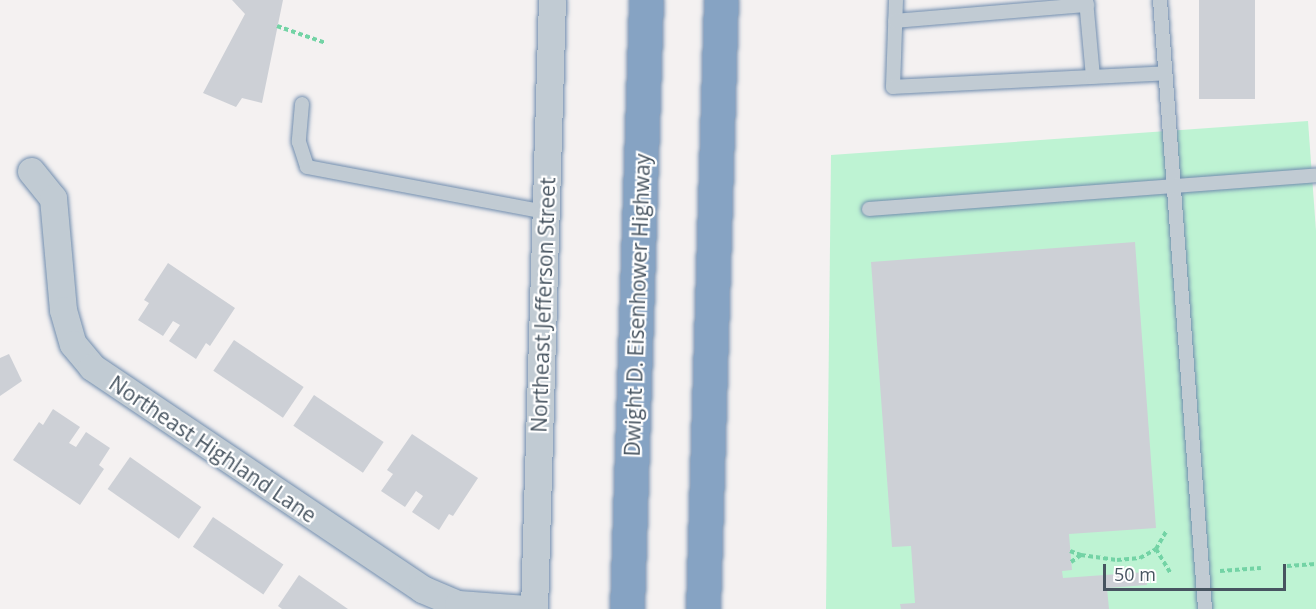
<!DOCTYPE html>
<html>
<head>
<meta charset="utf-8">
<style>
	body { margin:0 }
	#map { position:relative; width:1316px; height:609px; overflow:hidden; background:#f4f1f1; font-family:"Open Sans",sans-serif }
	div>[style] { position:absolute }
	.green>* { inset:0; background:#bef3d3 }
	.building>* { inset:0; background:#cdd0d6; transform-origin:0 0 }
	.path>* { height:4px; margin-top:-2px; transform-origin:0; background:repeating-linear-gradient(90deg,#73d3a5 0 4.5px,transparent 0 7.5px) }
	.roads { filter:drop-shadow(0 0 2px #718dae) drop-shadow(0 0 2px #718dae) }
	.service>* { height:14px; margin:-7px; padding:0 7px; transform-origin:7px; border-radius:7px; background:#c1cbd3 }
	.minor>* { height:27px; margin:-13.5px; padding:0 13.5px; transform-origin:13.5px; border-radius:13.5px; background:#c1cbd3 }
	.motorway>* { height:33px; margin:-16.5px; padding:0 16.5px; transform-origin:16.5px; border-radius:16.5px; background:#86a3c3 }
	span { translate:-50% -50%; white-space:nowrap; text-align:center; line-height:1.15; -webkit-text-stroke:4.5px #fff; paint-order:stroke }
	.street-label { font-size:21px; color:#475460 }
	.scale { position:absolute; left:1103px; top:564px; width:183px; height:27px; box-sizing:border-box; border:3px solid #475460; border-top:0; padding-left:8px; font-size:18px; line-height:21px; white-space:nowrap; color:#475460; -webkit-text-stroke:4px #fff; paint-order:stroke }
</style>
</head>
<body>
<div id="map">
	<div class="green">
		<i style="clip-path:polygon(1308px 121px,1316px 231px,1316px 609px,826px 609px,831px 155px)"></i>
	</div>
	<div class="building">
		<i style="clip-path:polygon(232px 0,283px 0,262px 103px,242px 98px,236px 107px,203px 93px,245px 14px)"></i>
		<i style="left:1199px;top:0;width:56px;height:99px"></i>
		<i style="clip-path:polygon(1135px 242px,1156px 528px,1069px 534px,1072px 570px,1062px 571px,1063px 578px,1146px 572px,1147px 585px,1107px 588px,1109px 609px,901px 609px,900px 604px,915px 603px,911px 546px,892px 547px,871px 262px)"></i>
		<i style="clip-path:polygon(168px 263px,235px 308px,210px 346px,206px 343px,196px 359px,169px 341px,180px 325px,173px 321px,163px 336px,138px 320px,149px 303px,144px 300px)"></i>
		<i style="left:234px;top:340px;width:84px;height:37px;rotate:34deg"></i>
		<i style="clip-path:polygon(9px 354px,22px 381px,0 396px,0 358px)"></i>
		<i style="left:314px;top:395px;width:84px;height:37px;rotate:34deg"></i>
		<i style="clip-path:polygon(53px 409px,80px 427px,69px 443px,76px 447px,86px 432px,110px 448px,99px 465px,104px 469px,80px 505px,13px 460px,39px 422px,43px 425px)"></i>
		<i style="clip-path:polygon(412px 434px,478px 478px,453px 516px,449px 514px,439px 530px,412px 512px,423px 496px,416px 491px,405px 507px,381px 491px,393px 474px,387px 470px)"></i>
		<i style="left:130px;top:457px;width:87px;height:39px;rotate:35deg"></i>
		<i style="left:213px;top:517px;width:85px;height:36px;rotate:34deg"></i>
		<i style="clip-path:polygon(299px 575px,348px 609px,282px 609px,278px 606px)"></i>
	</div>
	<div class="path">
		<i style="left:277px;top:26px;width:52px;rotate:19.1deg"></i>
		<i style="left:1156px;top:549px;width:29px;rotate:59deg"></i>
		<i style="left:1070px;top:551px;width:12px;rotate:20deg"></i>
		<i style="left:1071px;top:562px;width:12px;rotate:-35deg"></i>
		<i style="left:1081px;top:555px;width:36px;rotate:8deg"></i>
		<i style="left:1117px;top:560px;width:23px;rotate:-5deg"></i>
		<i style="left:1140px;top:558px;width:18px;rotate:-29deg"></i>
		<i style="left:1156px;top:549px;width:22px;rotate:-60deg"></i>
		<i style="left:1287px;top:566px;width:29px;rotate:-4deg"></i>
		<i style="left:1220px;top:571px;width:41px;rotate:-4.2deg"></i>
	</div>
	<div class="roads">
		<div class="service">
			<i style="left:896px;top:0;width:87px;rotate:92deg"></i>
			<i style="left:893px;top:87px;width:272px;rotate:-2.9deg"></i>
			<i style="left:1086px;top:0;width:77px;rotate:84.8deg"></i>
			<i style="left:1160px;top:0;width:611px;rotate:85.77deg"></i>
			<i style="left:895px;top:21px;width:193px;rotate:-4.8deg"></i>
			<i style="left:302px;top:104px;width:38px;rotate:95deg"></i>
			<i style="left:299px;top:142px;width:26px;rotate:72deg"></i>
			<i style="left:307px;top:167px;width:243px;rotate:10.7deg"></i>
			<i style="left:869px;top:209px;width:448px;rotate:-4.3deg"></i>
		</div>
		<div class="minor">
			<i style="left:31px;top:171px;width:35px;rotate:51deg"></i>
			<i style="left:53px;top:198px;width:112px;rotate:84.9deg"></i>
			<i style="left:63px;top:310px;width:35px;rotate:74deg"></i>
			<i style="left:73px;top:344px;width:30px;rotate:50deg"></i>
			<i style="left:92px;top:367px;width:398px;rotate:33.9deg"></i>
			<i style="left:422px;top:589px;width:39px;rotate:23deg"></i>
			<i style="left:458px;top:604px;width:68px;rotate:4.2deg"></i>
			<i style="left:534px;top:609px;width:609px;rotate:-88.31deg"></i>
		</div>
		<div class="motorway">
			<i style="left:627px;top:609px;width:609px;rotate:-88.21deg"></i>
			<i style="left:703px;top:609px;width:609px;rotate:-88.31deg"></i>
		</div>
	</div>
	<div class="street-label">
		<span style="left:543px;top:305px;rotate:-88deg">Northeast Jefferson Street</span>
		<span style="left:637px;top:305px;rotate:-88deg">Dwight D. Eisenhower Highway</span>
		<span style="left:213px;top:449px;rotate:34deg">Northeast Highland Lane</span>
	</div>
	<div class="scale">50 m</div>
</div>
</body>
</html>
